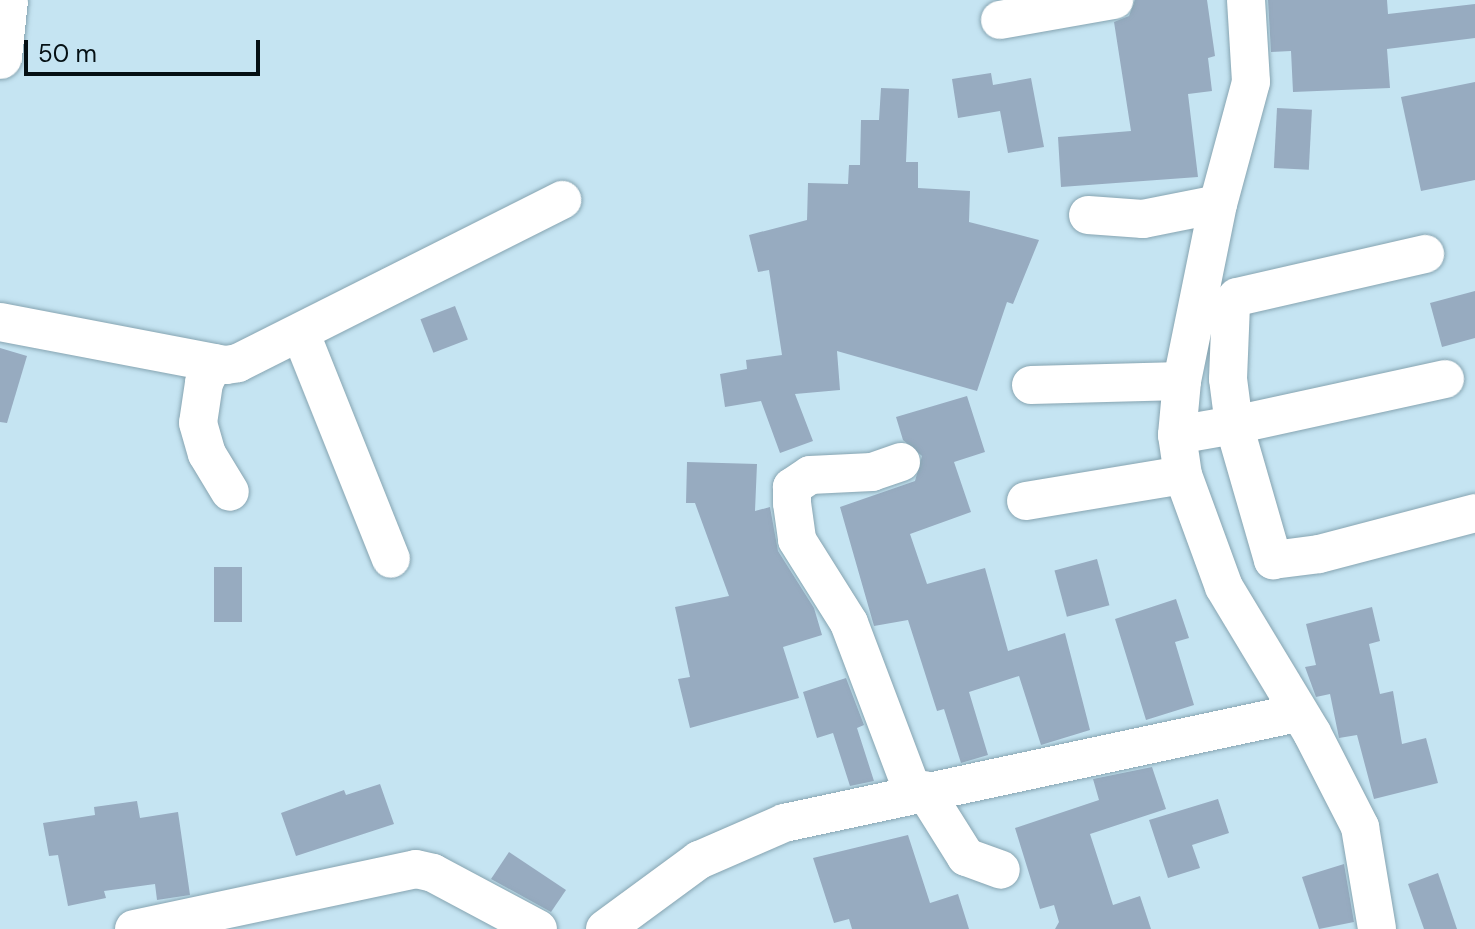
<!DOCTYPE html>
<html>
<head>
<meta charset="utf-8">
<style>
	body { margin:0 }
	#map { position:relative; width:1475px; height:929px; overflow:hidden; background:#c5e4f2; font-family:"DM Sans",sans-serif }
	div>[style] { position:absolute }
	.building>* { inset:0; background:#97abc0; transform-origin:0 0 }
	.roads { filter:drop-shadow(0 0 2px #86a4b1) drop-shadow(0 0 2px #86a4b1) }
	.minor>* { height:38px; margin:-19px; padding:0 19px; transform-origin:19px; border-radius:19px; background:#fff }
	.secondary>* { height:44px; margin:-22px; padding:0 22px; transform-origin:22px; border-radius:22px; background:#fff }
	span { translate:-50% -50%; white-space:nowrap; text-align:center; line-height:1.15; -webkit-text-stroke:6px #c5e4f2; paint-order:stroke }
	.scale { position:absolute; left:24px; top:40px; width:236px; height:36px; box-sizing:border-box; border:4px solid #051014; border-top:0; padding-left:10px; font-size:24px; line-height:28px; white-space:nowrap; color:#051014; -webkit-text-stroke:6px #c5e4f2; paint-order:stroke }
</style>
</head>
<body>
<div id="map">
	<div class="building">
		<i style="clip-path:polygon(1135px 0,1207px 0,1215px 56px,1208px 58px,1212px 91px,1188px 94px,1198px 177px,1061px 187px,1058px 137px,1131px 131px,1114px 22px,1129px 16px)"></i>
		<i style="clip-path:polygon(1268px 0,1387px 0,1388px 14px,1475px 4px,1475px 38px,1387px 49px,1390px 88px,1293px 92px,1291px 51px,1271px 52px)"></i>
		<i style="clip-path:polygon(991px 73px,993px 85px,1031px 78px,1044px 147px,1008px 153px,1000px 111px,958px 118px,952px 79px)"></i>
		<i style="clip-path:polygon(1475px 82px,1475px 180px,1421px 191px,1401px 97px)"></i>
		<i style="clip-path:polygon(881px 88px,909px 89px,906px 162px,918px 162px,918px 188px,970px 191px,969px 222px,1039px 240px,1013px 304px,1007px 302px,977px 391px,837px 351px,840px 390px,795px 394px,813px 441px,780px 453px,761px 401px,725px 407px,720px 374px,747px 369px,746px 360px,782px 355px,769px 270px,758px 272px,749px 235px,807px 220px,808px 183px,848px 184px,849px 165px,860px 165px,861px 120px,879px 120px)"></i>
		<i style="left:1277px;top:108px;width:35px;height:60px;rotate:3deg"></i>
		<i style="clip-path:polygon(1475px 291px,1475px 338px,1442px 347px,1430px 303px)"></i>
		<i style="left:455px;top:306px;width:36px;height:37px;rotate:69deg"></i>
		<i style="clip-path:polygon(0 348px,27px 356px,7px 423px,0 422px)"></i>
		<i style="clip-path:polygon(967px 396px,985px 452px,954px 462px,971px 512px,910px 534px,927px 584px,985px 568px,1008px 651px,1065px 633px,1090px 730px,1041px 745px,1019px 676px,969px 692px,988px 755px,961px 763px,944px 709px,937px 711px,908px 620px,874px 626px,840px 507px,915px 481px,922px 456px,903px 440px,896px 417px)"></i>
		<i style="clip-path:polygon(687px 462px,757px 464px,755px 511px,770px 507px,778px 551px,814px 608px,822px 635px,783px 647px,799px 698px,690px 728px,678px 679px,690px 677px,675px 607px,729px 596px,695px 503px,686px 503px)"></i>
		<i style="left:1097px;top:559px;width:48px;height:44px;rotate:75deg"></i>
		<i style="left:214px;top:567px;width:28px;height:55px"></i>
		<i style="clip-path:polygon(1176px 599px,1189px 638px,1175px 642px,1194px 705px,1146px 720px,1115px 619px)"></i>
		<i style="clip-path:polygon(1372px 607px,1380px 641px,1369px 644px,1380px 694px,1393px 691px,1402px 744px,1426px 738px,1438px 783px,1374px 799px,1357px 735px,1339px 738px,1330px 694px,1316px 697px,1305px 667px,1316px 665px,1306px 624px)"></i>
		<i style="clip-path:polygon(846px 678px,864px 725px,857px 728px,874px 781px,850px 786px,833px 733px,817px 738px,803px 692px)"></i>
		<i style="clip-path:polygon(1152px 767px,1166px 809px,1090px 834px,1113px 905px,1140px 896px,1151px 929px,1055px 929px,1059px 922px,1054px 905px,1040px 909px,1015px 828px,1099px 800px,1093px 779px)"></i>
		<i style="clip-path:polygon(380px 784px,394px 824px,296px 856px,281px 813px,344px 790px,346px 795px)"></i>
		<i style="clip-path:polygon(1218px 799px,1229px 833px,1192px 845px,1200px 868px,1168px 878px,1149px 820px)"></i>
		<i style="clip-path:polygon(137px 801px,140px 818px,178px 812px,190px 895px,157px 900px,155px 884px,104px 891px,106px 898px,68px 906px,58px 855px,49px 856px,43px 823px,95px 815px,94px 807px)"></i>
		<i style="clip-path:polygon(908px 835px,930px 903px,958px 894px,969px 929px,852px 929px,849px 919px,834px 923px,813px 858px)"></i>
		<i style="clip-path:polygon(509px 852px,566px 890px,551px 912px,491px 879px)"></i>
		<i style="clip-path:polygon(1344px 864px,1354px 922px,1319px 929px,1302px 877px)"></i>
		<i style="clip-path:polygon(1438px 873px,1457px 929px,1424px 929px,1408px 884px)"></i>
	</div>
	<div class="roads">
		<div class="minor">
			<i style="left:1246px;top:0;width:82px;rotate:86.5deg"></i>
			<i style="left:1251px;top:82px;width:126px;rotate:105.1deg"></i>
			<i style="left:1218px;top:204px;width:181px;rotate:101.5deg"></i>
			<i style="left:1182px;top:381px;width:54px;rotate:95.3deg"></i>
			<i style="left:1177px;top:435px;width:40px;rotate:81.5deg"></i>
			<i style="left:1183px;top:475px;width:119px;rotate:69.9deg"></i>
			<i style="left:1224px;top:587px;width:170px;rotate:58.9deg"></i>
			<i style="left:1312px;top:733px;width:106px;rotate:62.9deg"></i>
			<i style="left:1360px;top:827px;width:103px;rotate:80.5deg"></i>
			<i style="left:1000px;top:20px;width:116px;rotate:-10deg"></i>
			<i style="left:1088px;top:215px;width:55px;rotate:4.2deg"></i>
			<i style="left:1143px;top:219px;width:76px;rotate:-11.3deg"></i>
			<i style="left:0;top:322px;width:230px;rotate:10.8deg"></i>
			<i style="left:226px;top:365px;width:12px;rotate:-9deg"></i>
			<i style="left:238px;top:363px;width:363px;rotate:-26.7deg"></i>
			<i style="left:301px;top:334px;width:242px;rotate:68.2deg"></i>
			<i style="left:214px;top:363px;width:22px;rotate:117deg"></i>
			<i style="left:204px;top:383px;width:40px;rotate:98.5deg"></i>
			<i style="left:198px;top:423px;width:32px;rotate:74deg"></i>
			<i style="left:207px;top:454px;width:44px;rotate:58.8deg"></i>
			<i style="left:1445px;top:379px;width:216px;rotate:167.7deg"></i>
			<i style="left:1234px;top:425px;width:141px;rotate:73.9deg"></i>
			<i style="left:1273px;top:560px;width:46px;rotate:-7.4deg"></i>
			<i style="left:1319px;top:554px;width:161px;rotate:-14.7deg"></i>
			<i style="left:1031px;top:385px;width:151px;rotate:-1.5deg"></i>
			<i style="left:1177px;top:435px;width:58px;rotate:-10deg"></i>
			<i style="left:1234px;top:425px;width:46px;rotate:-97.4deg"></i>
			<i style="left:1228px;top:379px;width:75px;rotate:-87.7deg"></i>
			<i style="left:1231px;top:304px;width:9px;rotate:-49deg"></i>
			<i style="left:1237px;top:297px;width:193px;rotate:-12.9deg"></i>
			<i style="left:901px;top:462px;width:31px;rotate:161deg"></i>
			<i style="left:872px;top:472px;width:62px;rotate:177.2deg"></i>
			<i style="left:810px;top:475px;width:22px;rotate:146deg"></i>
			<i style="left:792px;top:487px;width:16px;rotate:90deg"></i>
			<i style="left:792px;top:503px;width:37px;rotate:82deg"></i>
			<i style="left:797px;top:540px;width:98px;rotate:57.9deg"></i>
			<i style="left:849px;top:623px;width:181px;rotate:69.3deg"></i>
			<i style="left:1026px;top:501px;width:159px;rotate:-9.4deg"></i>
			<i style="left:924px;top:790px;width:79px;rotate:57.9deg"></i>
			<i style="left:966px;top:857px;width:37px;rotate:20deg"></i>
			<i style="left:134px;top:929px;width:288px;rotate:-12deg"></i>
			<i style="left:416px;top:869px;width:17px;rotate:13deg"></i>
			<i style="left:433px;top:873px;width:119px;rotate:28.1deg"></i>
			<i style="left:605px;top:929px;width:117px;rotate:-36.3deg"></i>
			<i style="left:699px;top:860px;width:93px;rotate:-23.5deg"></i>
			<i style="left:784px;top:823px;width:525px;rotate:-12.1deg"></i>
		</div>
		<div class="secondary">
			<i style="left:0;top:57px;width:57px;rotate:-84deg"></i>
		</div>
	</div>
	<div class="scale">50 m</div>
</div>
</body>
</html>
